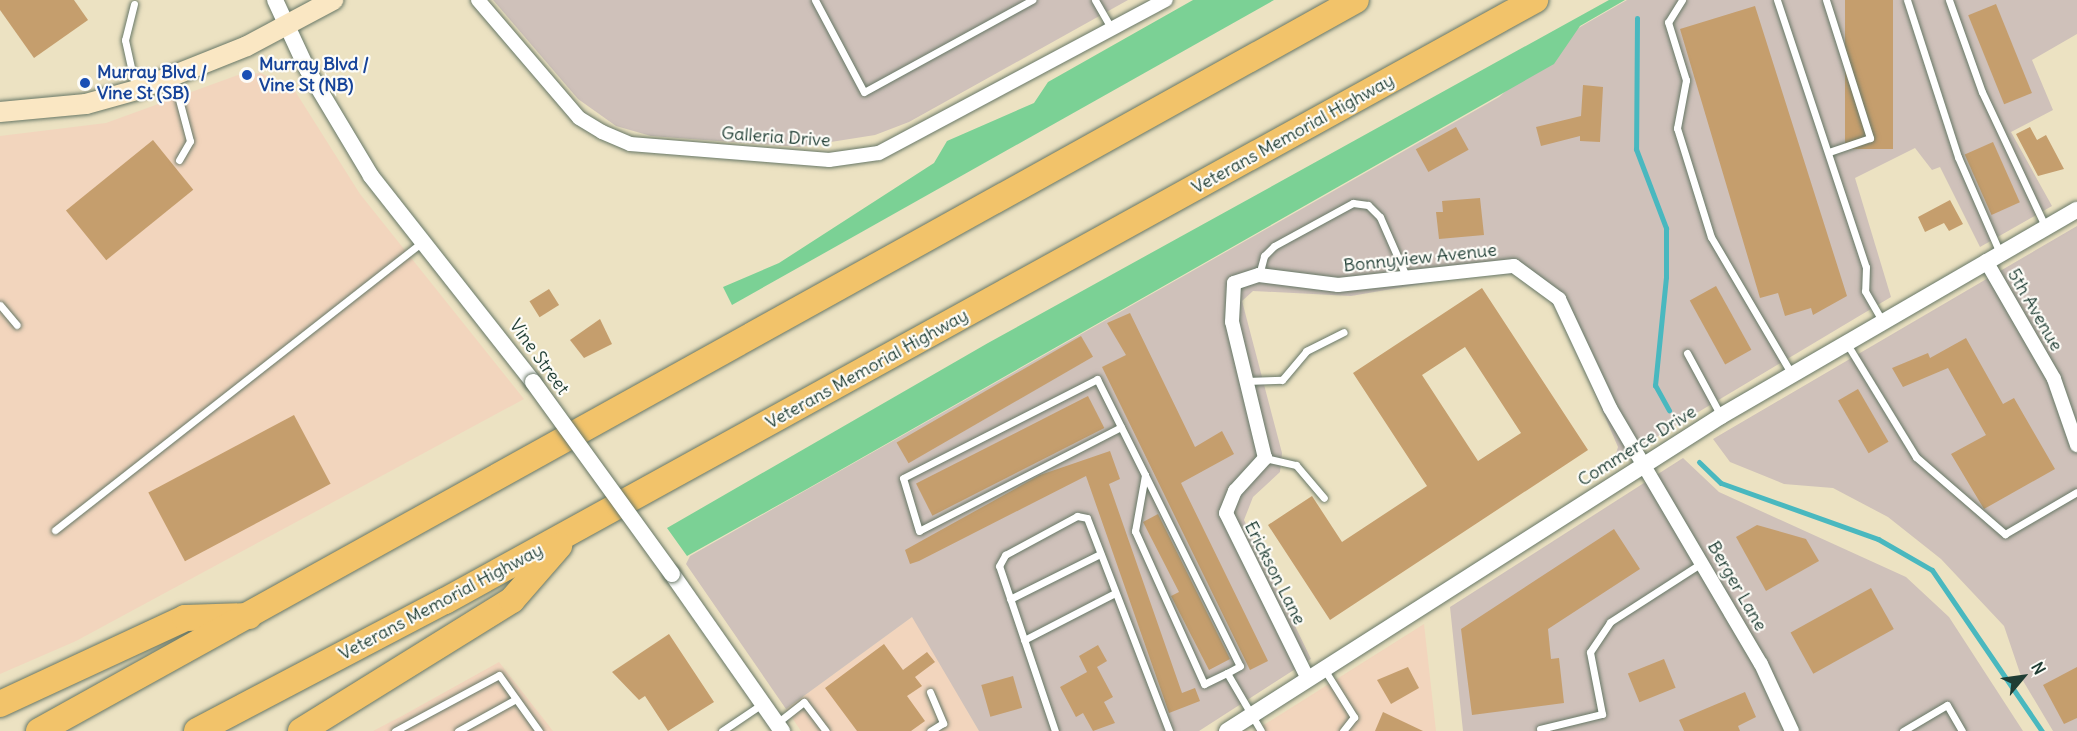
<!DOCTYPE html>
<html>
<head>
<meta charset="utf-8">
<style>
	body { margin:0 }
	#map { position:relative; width:2077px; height:731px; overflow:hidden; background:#ece2c2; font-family:Delius,sans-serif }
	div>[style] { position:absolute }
	.built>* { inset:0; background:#f2d5bd }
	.industrial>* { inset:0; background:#cfc1ba }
	.green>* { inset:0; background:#7bd195 }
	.stream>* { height:5px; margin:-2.5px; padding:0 2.5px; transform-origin:2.5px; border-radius:2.5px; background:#49b8bf }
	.building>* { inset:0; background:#c59e6d; transform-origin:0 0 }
	.roads { filter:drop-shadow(0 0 2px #677766) drop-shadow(0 0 2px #677766) }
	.service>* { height:7px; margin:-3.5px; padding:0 3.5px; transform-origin:3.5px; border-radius:3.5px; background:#fff }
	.minor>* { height:14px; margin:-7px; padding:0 7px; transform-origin:7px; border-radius:7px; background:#fff }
	.tertiary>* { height:16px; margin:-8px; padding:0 8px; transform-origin:8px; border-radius:8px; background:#fff }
	.secondary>* { height:20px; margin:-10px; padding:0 10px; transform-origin:10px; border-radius:10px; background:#fae7c3 }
	.motorway>* { height:26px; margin:-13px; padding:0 13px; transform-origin:13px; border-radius:13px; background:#f2c36a }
	.bridges { filter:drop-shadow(0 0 2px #677766) drop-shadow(0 0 2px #677766) }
	.tertiary-bridge>* { height:16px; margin:-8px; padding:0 8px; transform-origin:8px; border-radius:8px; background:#fff }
	.dots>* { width:16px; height:16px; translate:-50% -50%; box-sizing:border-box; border:3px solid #fdfcf7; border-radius:50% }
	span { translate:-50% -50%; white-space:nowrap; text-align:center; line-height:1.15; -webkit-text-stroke:4.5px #fdfcf7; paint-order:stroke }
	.transit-label { font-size:18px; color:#164399; font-weight:700 }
	.left { translate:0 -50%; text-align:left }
	.street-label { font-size:18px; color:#1f3d34 }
	.north { position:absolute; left:1993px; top:647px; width:60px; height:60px; -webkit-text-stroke:4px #fdfcf7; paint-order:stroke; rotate:61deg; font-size:16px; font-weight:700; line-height:24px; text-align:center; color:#1f3d34 }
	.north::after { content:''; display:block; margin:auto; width:21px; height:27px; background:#1f3d34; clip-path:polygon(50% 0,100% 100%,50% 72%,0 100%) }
</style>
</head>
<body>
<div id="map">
	<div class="built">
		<i style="clip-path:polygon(261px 73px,295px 91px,360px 194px,524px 399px,76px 641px,0 674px,0 136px,106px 123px,238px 75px)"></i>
		<i style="clip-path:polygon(913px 616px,979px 731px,801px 731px,786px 709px)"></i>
		<i style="clip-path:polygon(1424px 624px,1436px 731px,1254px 731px)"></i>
		<i style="clip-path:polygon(499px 662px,553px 731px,373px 731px,402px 716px)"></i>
	</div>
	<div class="industrial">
		<i style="clip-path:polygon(493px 0,1128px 0,909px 122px,875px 135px,799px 147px,651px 136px,616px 126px,578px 99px)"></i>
		<i style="clip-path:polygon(1627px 0,2077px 0,2077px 34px,2032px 60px,2053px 110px,2011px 132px,2052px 206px,1980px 247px,1940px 167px,1932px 170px,1915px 148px,1855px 178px,1891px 297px,1613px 463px,1618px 447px,1562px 317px,1542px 289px,1523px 274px,1473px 275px,1351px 296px,1253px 291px,1242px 301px,1282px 453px,1280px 472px,1253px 497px,1244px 520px,1311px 659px,1199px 731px,979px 731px,912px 617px,786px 709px,686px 564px,690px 556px,1499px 97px,1580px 27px)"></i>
		<i style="clip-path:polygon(2077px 226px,2077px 731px,2053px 731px,2022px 679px,2004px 626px,1941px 559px,1888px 517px,1833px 488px,1784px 484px,1730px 462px,1713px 439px)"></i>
		<i style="clip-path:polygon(1683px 458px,1719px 492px,1906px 577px,1949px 617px,2023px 731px,1463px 731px,1450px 607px)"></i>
	</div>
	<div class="green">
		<i style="clip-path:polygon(1193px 0,1274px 0,732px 305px,723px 287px,779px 263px,934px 163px,947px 141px,1034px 103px,1048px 82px)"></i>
		<i style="clip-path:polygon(1609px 0,1625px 0,1580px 26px,1554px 64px,807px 489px,687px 556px,667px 528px,988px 343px)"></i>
	</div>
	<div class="stream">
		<i style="left:1637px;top:18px;width:131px;rotate:90.4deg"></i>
		<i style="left:1636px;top:149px;width:85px;rotate:69.2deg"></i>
		<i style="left:1666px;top:228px;width:49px;rotate:90deg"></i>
		<i style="left:1666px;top:277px;width:109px;rotate:95.8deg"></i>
		<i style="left:1655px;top:385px;width:29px;rotate:61deg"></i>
		<i style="left:1699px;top:462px;width:30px;rotate:44deg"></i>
		<i style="left:1721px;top:483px;width:167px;rotate:19.6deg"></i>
		<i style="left:1878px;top:539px;width:62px;rotate:29.9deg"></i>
		<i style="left:1932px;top:570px;width:195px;rotate:55.7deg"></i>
	</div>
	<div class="building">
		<i style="clip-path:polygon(0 0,74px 0,88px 20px,34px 58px,0 10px)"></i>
		<i style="left:1845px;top:0;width:48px;height:149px"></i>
		<i style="left:1996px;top:4px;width:96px;height:30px;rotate:68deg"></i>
		<i style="clip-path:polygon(1755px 6px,1847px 296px,1813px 315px,1811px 308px,1785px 316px,1778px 293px,1760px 298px,1680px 29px)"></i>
		<i style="clip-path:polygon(1583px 85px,1603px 87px,1600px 142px,1580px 141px,1580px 136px,1541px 146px,1536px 127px,1581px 116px)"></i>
		<i style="left:1456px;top:127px;width:26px;height:46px;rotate:61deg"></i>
		<i style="clip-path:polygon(2030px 127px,2037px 140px,2046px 135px,2064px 169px,2038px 176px,2016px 134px)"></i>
		<i style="left:153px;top:140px;width:64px;height:112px;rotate:51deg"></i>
		<i style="left:1993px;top:142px;width:66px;height:31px;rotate:66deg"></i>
		<i style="clip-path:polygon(1480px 198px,1484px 235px,1439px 239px,1436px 212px,1443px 212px,1442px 201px)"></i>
		<i style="clip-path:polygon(1950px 200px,1963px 224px,1949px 231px,1944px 223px,1925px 232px,1918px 217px)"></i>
		<i style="left:1716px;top:286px;width:73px;height:30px;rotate:61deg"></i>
		<i style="clip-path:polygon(evenodd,1482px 288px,1588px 450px,1330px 620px,1268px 525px,1312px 496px,1342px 542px,1427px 486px,1353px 373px,1482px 288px,1465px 347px,1521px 433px,1478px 461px,1422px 375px,1465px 347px)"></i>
		<i style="left:549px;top:289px;width:19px;height:23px;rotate:58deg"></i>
		<i style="clip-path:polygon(1130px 313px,1195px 447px,1222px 431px,1234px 454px,1181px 483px,1268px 661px,1250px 670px,1102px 367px,1126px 355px,1107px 323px)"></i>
		<i style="clip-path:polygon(600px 319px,612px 344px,584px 358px,570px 340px)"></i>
		<i style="left:1081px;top:336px;width:24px;height:213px;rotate:60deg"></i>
		<i style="clip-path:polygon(1966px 338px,2003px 404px,2014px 398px,2055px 469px,1984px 509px,1951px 454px,1986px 435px,1948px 368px,1903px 387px,1892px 368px,1928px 353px,1930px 358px)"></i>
		<i style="left:1858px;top:389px;width:61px;height:23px;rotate:60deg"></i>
		<i style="left:1088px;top:396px;width:36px;height:193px;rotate:63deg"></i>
		<i style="left:294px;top:415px;width:78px;height:165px;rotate:62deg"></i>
		<i style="clip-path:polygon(1110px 451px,1120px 479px,1109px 484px,1182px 693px,1195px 688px,1200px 701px,1169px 713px,1086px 476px,919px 561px,910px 564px,905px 550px,1040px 475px)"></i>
		<i style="clip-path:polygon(1158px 514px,1230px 659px,1209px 670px,1171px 596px,1179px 592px,1143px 522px)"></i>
		<i style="clip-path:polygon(1757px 525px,1806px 539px,1819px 561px,1766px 591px,1736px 537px)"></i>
		<i style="clip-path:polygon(1614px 529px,1640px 569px,1548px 629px,1551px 659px,1559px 658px,1564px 703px,1472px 715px,1461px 629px)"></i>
		<i style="left:1871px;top:588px;width:47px;height:92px;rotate:61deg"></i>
		<i style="clip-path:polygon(669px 634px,714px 702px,668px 731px,645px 696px,639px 700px,612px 672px)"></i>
		<i style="clip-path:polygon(884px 644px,903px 670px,927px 652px,935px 662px,915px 677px,922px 686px,907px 696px,925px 721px,911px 731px,857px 731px,825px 688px)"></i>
		<i style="clip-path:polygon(1098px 645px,1107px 661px,1097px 667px,1113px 697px,1104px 702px,1115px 723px,1093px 731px,1083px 713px,1076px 717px,1060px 687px,1087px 672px,1079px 656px)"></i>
		<i style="left:1664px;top:659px;width:31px;height:39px;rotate:68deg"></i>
		<i style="clip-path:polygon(1408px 667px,1419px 688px,1391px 704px,1377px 680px)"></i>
		<i style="clip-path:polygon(2077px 667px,2077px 718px,2064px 724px,2043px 685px)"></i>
		<i style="left:1013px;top:676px;width:33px;height:33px;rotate:74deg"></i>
		<i style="clip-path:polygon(1745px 692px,1756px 717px,1738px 726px,1740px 731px,1684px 731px,1679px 720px)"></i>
		<i style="clip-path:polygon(1383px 712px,1423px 731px,1375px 731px)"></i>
	</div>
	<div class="roads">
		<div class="service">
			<i style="left:815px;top:0;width:104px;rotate:62deg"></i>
			<i style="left:864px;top:92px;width:192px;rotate:-28.7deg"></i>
			<i style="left:1095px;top:0;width:34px;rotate:60deg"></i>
			<i style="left:1682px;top:0;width:26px;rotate:122deg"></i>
			<i style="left:1668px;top:22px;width:61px;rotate:72.8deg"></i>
			<i style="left:1686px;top:80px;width:49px;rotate:100.6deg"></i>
			<i style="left:1677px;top:128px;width:114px;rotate:72.7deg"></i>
			<i style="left:1711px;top:237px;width:158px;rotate:59.5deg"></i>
			<i style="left:1777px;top:0;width:281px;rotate:71.6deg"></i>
			<i style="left:1866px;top:267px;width:24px;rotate:92deg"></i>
			<i style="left:1865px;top:291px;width:34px;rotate:60deg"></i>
			<i style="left:1826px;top:0;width:145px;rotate:72.3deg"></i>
			<i style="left:1870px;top:138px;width:43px;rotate:161.1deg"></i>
			<i style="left:1907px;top:0;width:165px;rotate:72deg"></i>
			<i style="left:1958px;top:157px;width:105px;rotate:66.4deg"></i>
			<i style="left:1949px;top:0;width:98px;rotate:70.3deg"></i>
			<i style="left:1982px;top:92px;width:150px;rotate:64.8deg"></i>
			<i style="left:134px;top:4px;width:37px;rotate:104deg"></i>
			<i style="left:125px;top:40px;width:51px;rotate:77.6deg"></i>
			<i style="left:173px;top:77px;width:66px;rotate:75.1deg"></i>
			<i style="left:190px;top:141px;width:22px;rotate:120deg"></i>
			<i style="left:1259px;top:275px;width:20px;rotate:-75deg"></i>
			<i style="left:1264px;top:256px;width:14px;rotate:-45deg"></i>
			<i style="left:1274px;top:246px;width:90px;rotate:-28.6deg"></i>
			<i style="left:1353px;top:203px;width:15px;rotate:8deg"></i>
			<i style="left:1368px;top:205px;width:17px;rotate:45deg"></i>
			<i style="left:1380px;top:217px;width:64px;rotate:66.2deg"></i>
			<i style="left:0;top:305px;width:26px;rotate:50deg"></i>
			<i style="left:1847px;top:344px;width:132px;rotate:58.6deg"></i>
			<i style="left:1916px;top:457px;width:118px;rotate:40.9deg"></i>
			<i style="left:2005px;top:534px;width:83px;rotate:-30.3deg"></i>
			<i style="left:1687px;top:353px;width:72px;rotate:61.6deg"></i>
			<i style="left:1246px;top:381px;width:36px;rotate:-2deg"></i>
			<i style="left:1282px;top:380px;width:38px;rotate:-50deg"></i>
			<i style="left:1306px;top:351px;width:42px;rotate:-26.6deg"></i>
			<i style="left:1121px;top:427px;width:227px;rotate:152.8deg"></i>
			<i style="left:919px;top:531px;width:55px;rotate:-106.8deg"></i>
			<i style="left:903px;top:478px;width:218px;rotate:-27deg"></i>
			<i style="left:1097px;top:379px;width:107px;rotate:63.4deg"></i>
			<i style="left:1145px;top:475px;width:213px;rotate:63.6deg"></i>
			<i style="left:1240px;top:666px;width:15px;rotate:152deg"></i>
			<i style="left:1227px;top:673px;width:67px;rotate:59.6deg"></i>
			<i style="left:1265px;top:458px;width:32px;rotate:13deg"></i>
			<i style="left:1296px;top:465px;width:43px;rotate:49.7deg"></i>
			<i style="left:1145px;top:475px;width:57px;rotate:100.1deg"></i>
			<i style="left:1135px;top:531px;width:168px;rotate:65.7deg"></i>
			<i style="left:1204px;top:684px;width:25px;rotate:-26deg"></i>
			<i style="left:55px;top:530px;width:468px;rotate:-38.1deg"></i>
			<i style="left:1010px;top:599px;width:101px;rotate:-26.6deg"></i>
			<i style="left:1024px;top:640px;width:100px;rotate:-27.3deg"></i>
			<i style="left:1324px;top:669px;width:57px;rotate:58deg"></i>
			<i style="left:1354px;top:717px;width:18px;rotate:128deg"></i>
			<i style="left:930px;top:692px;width:34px;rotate:67deg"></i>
			<i style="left:943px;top:723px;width:15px;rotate:148deg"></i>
			<i style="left:777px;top:723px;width:34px;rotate:-38deg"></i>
			<i style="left:804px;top:702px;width:36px;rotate:53deg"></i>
			<i style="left:1540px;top:729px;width:64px;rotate:-13.6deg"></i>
			<i style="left:1602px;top:714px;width:63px;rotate:-101deg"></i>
			<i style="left:1590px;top:652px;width:36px;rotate:-56deg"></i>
			<i style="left:1610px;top:622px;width:111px;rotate:-32.8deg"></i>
			<i style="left:395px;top:731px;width:118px;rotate:-28.3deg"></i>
			<i style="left:499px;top:675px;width:69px;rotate:54.5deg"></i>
			<i style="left:458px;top:731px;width:66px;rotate:-28.9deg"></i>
			<i style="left:722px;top:731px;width:48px;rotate:-34deg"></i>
			<i style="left:1055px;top:731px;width:174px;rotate:-108.7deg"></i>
			<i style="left:999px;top:566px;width:13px;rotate:-61deg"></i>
			<i style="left:1005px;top:555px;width:82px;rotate:-28.4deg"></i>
			<i style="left:1077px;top:516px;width:10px;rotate:11deg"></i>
			<i style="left:1087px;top:518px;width:228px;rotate:68.9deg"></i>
			<i style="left:1903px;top:731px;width:51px;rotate:-30.6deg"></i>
			<i style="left:1947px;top:705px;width:30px;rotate:60deg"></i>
		</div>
		<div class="minor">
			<i style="left:478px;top:0;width:155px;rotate:49.4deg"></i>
			<i style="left:579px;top:118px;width:27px;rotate:31deg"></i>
			<i style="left:602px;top:132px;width:30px;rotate:23deg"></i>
			<i style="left:630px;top:144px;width:200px;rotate:4.6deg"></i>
			<i style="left:829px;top:160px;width:50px;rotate:-8deg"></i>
			<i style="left:879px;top:153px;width:325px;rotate:-28.1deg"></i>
			<i style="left:1986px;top:261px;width:136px;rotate:60deg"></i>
			<i style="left:2054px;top:379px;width:70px;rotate:70.8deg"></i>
			<i style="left:1308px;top:679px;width:185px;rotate:-116.3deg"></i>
			<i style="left:1226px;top:513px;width:24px;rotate:-68deg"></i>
			<i style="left:1235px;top:491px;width:45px;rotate:-47.7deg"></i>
			<i style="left:1265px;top:458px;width:140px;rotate:-103.6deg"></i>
			<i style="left:1232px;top:322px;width:39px;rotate:-87deg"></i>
			<i style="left:1234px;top:283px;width:26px;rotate:-18deg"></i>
			<i style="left:1259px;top:275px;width:80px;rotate:7.2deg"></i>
			<i style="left:1338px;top:285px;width:177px;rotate:-6.2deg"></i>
			<i style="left:1514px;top:266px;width:56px;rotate:36.3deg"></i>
			<i style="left:1559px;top:299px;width:120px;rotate:64.9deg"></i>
			<i style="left:1610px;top:408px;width:297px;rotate:59.5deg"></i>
			<i style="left:1761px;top:664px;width:74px;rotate:65.2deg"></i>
		</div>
		<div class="tertiary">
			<i style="left:275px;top:0;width:76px;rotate:65.1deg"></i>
			<i style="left:307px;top:69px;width:125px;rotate:59.1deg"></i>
			<i style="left:371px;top:176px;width:262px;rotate:51.8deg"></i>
			<i style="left:672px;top:574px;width:192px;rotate:55deg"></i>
			<i style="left:1227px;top:731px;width:586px;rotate:-32.52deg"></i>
			<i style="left:1721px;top:416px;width:411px;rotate:-30.1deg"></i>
		</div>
		<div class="secondary">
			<i style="left:0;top:112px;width:86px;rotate:-5.3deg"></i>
			<i style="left:86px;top:104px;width:53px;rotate:-15.4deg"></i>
			<i style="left:137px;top:90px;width:118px;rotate:-21.8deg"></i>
			<i style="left:247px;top:46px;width:98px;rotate:-28.1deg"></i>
		</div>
		<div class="motorway">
			<i style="left:0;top:704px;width:204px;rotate:-24.9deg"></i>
			<i style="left:185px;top:618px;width:64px;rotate:-1.8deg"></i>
			<i style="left:39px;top:731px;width:1506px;rotate:-29.03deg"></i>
			<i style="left:197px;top:731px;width:280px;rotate:-27.7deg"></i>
			<i style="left:445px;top:601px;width:1245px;rotate:-28.87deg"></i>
			<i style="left:301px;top:731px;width:248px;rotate:-31.8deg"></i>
			<i style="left:512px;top:600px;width:72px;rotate:-49deg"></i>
		</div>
	</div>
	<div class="bridges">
		<div class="tertiary-bridge">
			<i style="left:533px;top:382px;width:237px;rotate:54.1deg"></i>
		</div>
	</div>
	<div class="dots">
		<i style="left:247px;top:75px;background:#1a4fb4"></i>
		<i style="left:85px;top:83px;background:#1a4fb4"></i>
	</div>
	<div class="transit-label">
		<span class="left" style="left:259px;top:75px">Murray Blvd /<br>Vine St (NB)</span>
		<span class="left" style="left:97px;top:83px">Murray Blvd /<br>Vine St (SB)</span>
	</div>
	<div class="street-label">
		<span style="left:1293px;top:134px;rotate:-29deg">Veterans Memorial Highway</span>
		<span style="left:776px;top:137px;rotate:4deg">Galleria Drive</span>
		<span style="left:1420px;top:258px;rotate:-6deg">Bonnyview Avenue</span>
		<span style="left:2035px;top:310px;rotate:60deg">5th Avenue</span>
		<span style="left:539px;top:357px;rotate:54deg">Vine Street</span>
		<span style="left:867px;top:369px;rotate:-29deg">Veterans Memorial Highway</span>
		<span style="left:1637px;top:446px;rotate:-32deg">Commerce Drive</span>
		<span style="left:1275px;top:573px;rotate:63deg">Erickson Lane</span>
		<span style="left:1737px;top:586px;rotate:60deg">Berger Lane</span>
		<span style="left:441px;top:602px;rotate:-28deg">Veterans Memorial Highway</span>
	</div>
	<div class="north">N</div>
</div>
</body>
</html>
